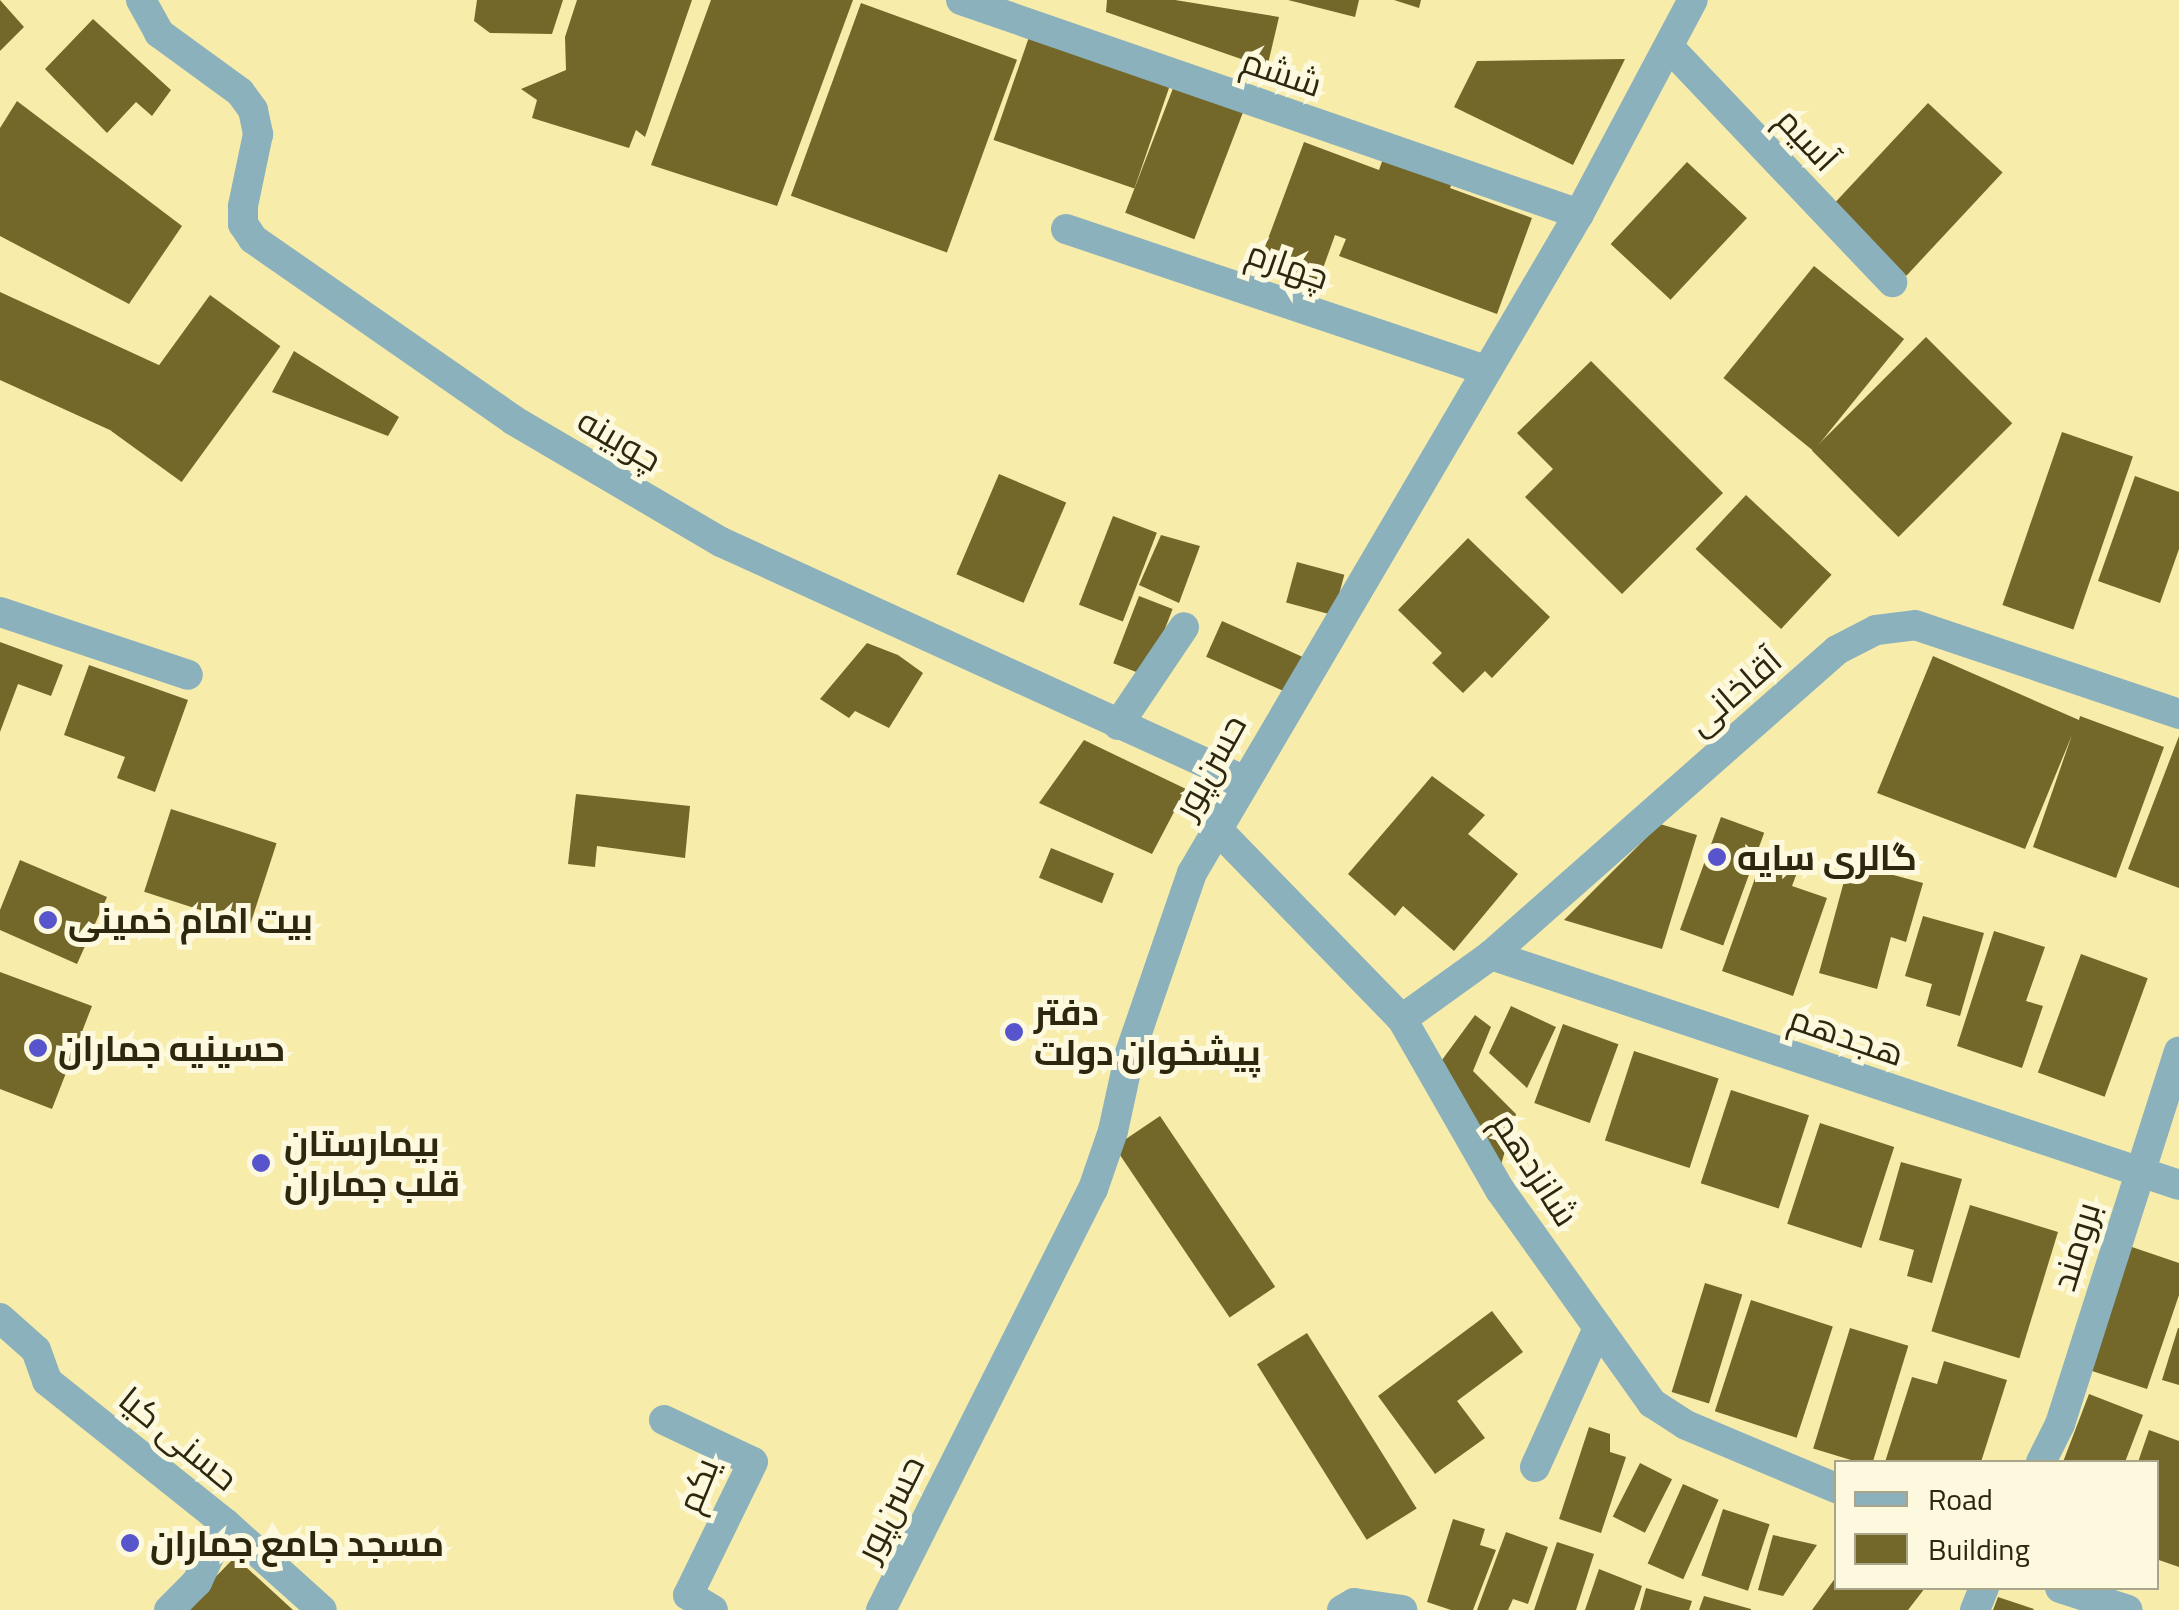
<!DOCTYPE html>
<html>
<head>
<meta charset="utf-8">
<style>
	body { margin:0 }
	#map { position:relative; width:2179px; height:1610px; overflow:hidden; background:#f8ecab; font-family:"Titillium Web",Cairo,sans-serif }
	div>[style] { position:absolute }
	.building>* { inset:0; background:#73682a; transform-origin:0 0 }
	.minor>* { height:30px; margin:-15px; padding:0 15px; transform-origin:15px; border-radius:15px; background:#8bb1bd }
	.dots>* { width:28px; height:28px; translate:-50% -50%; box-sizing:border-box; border:5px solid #fdf9df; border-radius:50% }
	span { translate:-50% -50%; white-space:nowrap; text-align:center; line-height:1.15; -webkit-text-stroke:10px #fdf9df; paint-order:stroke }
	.street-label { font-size:35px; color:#2c270d }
	.poi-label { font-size:35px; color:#2c270d; font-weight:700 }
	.left { translate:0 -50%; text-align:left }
	.legend { position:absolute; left:1834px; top:1460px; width:325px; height:130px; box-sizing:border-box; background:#fdf9df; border:2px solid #a9a58b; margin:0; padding:12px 18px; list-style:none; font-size:30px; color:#2c270d }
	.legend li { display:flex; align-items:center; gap:20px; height:50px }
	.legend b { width:50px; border:2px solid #a9a58b }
</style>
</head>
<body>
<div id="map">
	<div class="building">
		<i style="clip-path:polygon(0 0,24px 27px,0 51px)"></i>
		<i style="clip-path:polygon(477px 0,563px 0,552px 34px,490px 33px,474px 21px)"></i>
		<i style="clip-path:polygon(577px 0,692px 0,645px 137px,636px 130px,629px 148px,532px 118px,537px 100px,521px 89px,566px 70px,565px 37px)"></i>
		<i style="clip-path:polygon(711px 0,853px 0,777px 206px,651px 165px)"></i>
		<i style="clip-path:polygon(1107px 0,1175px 0,1279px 17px,1267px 68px,1106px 12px)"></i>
		<i style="clip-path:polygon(1288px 0,1359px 0,1355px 17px)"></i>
		<i style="clip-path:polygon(1394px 0,1421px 0,1419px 8px)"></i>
		<i style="left:861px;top:3px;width:166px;height:205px;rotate:20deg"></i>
		<i style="clip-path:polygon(93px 19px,171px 90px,152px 116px,136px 102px,107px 133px,45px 69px)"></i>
		<i style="left:1030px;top:34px;width:149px;height:112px;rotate:19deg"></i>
		<i style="clip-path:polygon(1625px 59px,1573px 165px,1454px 107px,1477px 61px)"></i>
		<i style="left:1175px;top:83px;width:74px;height:139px;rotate:21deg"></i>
		<i style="clip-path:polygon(17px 101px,182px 226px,129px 304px,0 236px,0 128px)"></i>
		<i style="left:1928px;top:103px;width:102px;height:141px;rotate:43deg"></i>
		<i style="clip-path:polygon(1304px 142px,1379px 170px,1384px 156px,1453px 180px,1450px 188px,1532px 218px,1497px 314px,1339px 256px,1346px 239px,1335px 235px,1317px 285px,1259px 263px)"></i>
		<i style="left:1687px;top:162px;width:82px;height:112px;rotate:43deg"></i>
		<i style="left:1814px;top:266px;width:116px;height:144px;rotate:39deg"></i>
		<i style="clip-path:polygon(0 292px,161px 366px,123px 436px,0 380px)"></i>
		<i style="left:210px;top:295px;width:87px;height:168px;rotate:36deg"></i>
		<i style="left:1926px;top:337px;width:122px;height:161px;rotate:45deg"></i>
		<i style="clip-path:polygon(294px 351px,399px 417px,388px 436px,272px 392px)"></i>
		<i style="clip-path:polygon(1591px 361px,1723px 493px,1622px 594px,1525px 497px,1553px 469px,1517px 433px)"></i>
		<i style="left:2062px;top:432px;width:75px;height:183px;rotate:19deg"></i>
		<i style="left:999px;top:474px;width:73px;height:109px;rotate:23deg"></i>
		<i style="clip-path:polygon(2135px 476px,2179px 492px,2179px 549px,2160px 603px,2098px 581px)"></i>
		<i style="left:1746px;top:495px;width:117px;height:74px;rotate:43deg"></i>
		<i style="left:1113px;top:516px;width:47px;height:95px;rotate:21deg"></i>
		<i style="clip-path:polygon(1161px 535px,1200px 546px,1179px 603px,1139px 585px)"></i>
		<i style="clip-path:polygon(1468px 538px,1550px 617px,1492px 678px,1485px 671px,1463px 693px,1432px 663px,1442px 653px,1398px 610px)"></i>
		<i style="left:1297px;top:562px;width:49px;height:42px;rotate:15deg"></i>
		<i style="left:1139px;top:596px;width:36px;height:72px;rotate:21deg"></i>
		<i style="left:1222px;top:621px;width:89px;height:39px;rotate:24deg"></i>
		<i style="clip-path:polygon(0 642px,63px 665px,51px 696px,18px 684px,0 732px)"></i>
		<i style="clip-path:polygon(867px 643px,898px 655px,923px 673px,889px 728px,855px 711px,849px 718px,820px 699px)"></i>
		<i style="clip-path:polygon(1933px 656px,2079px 720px,2080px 716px,2164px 747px,2116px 878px,2033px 847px,2072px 735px,2025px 849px,1877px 793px)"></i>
		<i style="clip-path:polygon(89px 665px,188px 700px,155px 792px,117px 778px,125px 757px,64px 735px)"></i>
		<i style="clip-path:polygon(2179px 736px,2179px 888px,2128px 869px)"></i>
		<i style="clip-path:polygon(1084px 740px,1186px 789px,1152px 854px,1039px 803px)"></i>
		<i style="clip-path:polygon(1432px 776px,1485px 815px,1468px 834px,1518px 874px,1454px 951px,1403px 906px,1395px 916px,1348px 874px)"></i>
		<i style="clip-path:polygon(576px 794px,690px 806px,685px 858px,597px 846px,595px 867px,568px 864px)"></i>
		<i style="left:171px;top:809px;width:111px;height:87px;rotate:18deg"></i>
		<i style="left:1721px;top:817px;width:46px;height:120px;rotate:20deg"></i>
		<i style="clip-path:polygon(1660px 824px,1697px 835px,1662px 949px,1564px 920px)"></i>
		<i style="left:1051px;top:848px;width:68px;height:32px;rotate:22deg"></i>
		<i style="clip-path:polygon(1765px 850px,1801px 862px,1792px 886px,1827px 898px,1793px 996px,1722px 971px)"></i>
		<i style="clip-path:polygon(20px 860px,107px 897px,77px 964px,0 930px,0 910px)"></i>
		<i style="clip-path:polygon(1849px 863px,1923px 883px,1906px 942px,1891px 937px,1877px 989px,1819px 973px)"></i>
		<i style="clip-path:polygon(1923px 916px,1984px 933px,1960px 1016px,1926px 1006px,1932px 984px,1905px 976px)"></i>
		<i style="clip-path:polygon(1994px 931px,2045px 947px,2026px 1001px,2043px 1006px,2022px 1068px,1957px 1046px)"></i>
		<i style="left:2081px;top:954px;width:71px;height:126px;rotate:20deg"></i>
		<i style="clip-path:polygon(0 972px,92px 1006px,52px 1109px,0 1089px)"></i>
		<i style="clip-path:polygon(1511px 1006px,1556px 1027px,1527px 1088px,1489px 1053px)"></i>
		<i style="clip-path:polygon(1475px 1015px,1491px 1027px,1473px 1071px,1516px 1114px,1500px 1168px,1442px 1060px)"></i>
		<i style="left:1563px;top:1024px;width:59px;height:84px;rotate:20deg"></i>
		<i style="left:1634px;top:1051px;width:89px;height:94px;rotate:18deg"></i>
		<i style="left:1731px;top:1090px;width:82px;height:98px;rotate:18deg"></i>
		<i style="left:1160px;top:1116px;width:206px;height:55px;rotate:56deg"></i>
		<i style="left:1820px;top:1123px;width:78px;height:106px;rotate:18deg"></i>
		<i style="clip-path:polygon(1901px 1162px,1962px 1179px,1932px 1283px,1907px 1276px,1914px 1250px,1879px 1240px)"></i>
		<i style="left:1970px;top:1205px;width:92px;height:132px;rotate:17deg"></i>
		<i style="clip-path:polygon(2129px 1246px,2179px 1263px,2179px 1295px,2147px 1389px,2089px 1370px)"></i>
		<i style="left:1705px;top:1283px;width:39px;height:114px;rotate:17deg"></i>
		<i style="left:1751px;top:1300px;width:86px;height:117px;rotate:18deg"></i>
		<i style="clip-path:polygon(1492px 1311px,1523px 1352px,1457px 1401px,1485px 1438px,1435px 1474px,1378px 1396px)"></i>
		<i style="left:1850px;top:1328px;width:61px;height:126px;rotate:17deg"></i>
		<i style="clip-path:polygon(2178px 1328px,2179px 1328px,2179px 1385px,2162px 1380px)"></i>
		<i style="left:1307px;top:1333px;width:207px;height:59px;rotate:58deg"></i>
		<i style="clip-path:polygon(1944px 1361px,2007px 1380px,1981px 1462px,1885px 1462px,1912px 1377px,1937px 1384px)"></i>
		<i style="clip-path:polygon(2089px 1394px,2143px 1415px,2125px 1462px,2063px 1462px)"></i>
		<i style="clip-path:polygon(1589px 1427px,1610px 1434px,1610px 1452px,1626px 1457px,1601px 1533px,1559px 1519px)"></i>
		<i style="clip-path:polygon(2149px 1430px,2179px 1441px,2179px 1567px,2156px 1559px,2156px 1462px,2138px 1462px)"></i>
		<i style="left:1640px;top:1463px;width:36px;height:60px;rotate:27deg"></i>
		<i style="left:1683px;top:1484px;width:39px;height:87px;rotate:24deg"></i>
		<i style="left:1723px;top:1509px;width:49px;height:70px;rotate:18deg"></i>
		<i style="clip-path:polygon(1453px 1519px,1485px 1529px,1480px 1545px,1496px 1550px,1473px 1610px,1451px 1610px,1427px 1602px)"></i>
		<i style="clip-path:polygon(1506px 1532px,1548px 1547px,1528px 1604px,1513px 1599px,1508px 1610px,1477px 1610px)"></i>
		<i style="clip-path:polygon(1773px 1535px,1817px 1545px,1783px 1596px,1758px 1590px)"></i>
		<i style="clip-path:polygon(1557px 1542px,1594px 1554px,1576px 1610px,1534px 1610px)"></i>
		<i style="clip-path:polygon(235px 1557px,293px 1610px,183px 1610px)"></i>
		<i style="clip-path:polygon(1599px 1569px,1642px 1586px,1634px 1610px,1585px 1610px)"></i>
		<i style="clip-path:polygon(1836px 1577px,1836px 1588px,1925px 1588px,1908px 1610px,1812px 1610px)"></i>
		<i style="clip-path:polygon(1646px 1588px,1692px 1601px,1689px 1610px,1640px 1610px)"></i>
		<i style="clip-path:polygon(1704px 1596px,1751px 1609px,1751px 1610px,1699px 1610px)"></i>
		<i style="clip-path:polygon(1998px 1597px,2034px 1609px,2033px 1610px,1993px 1610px)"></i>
	</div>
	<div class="minor">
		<i style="left:141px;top:0;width:38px;rotate:61deg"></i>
		<i style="left:159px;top:33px;width:100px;rotate:36.1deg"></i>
		<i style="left:240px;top:92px;width:22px;rotate:54deg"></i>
		<i style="left:253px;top:110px;width:25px;rotate:78deg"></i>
		<i style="left:258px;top:134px;width:74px;rotate:101.8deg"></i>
		<i style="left:243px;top:206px;width:18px;rotate:90deg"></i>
		<i style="left:243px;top:224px;width:18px;rotate:56deg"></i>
		<i style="left:253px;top:239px;width:317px;rotate:34.8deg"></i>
		<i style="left:513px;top:420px;width:241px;rotate:30.4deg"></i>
		<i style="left:721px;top:542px;width:574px;rotate:24.51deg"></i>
		<i style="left:961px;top:0;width:654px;rotate:19.1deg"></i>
		<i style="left:1670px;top:48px;width:323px;rotate:46.5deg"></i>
		<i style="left:1066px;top:229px;width:443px;rotate:18.6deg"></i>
		<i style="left:0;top:612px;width:198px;rotate:18.5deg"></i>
		<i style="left:1118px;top:725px;width:118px;rotate:-56deg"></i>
		<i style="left:1217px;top:829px;width:265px;rotate:45.8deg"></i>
		<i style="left:1402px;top:1019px;width:197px;rotate:60.2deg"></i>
		<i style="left:1500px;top:1190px;width:262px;rotate:54.5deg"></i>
		<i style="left:1652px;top:1403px;width:40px;rotate:32.9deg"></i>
		<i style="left:1686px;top:1425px;width:163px;rotate:22.8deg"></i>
		<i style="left:1491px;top:955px;width:725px;rotate:18.48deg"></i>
		<i style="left:1402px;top:1019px;width:110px;rotate:-35.7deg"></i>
		<i style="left:1491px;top:955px;width:461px;rotate:-41.4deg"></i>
		<i style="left:1837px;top:650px;width:44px;rotate:-27.1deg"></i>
		<i style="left:1876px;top:630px;width:39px;rotate:-7deg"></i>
		<i style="left:1915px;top:625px;width:279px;rotate:18.6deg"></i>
		<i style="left:0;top:1318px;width:48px;rotate:41.6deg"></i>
		<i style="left:36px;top:1350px;width:33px;rotate:70deg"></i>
		<i style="left:47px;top:1381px;width:228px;rotate:38.6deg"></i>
		<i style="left:225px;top:1523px;width:130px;rotate:41.9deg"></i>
		<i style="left:664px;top:1420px;width:98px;rotate:25.3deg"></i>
		<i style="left:753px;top:1462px;width:148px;rotate:116deg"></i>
		<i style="left:688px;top:1595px;width:29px;rotate:31deg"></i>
		<i style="left:2041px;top:1462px;width:42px;rotate:-63.4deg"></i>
		<i style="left:2060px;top:1424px;width:391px;rotate:-72.3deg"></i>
		<i style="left:1535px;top:1467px;width:153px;rotate:-65.6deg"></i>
		<i style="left:2060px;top:1588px;width:71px;rotate:17.9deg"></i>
		<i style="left:169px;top:1610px;width:40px;rotate:-45deg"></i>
		<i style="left:197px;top:1582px;width:65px;rotate:-64.6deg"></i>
		<i style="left:881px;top:1610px;width:471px;rotate:-63.3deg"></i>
		<i style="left:1093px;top:1189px;width:61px;rotate:-71deg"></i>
		<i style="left:1113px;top:1131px;width:80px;rotate:-77.7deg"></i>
		<i style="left:1130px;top:1053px;width:190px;rotate:-71deg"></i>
		<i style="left:1192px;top:873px;width:764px;rotate:-59.58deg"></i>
		<i style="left:1579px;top:214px;width:242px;rotate:-62deg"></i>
		<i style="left:1342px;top:1610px;width:14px;rotate:-30deg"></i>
		<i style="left:1354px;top:1603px;width:49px;rotate:8.3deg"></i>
		<i style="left:1975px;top:1610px;width:24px;rotate:-68deg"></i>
	</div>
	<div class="dots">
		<i style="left:1717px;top:857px;background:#5754cc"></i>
		<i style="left:48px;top:920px;background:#5754cc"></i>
		<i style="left:1014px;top:1032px;background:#5754cc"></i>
		<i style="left:38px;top:1048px;background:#5754cc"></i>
		<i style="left:261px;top:1163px;background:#5754cc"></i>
		<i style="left:130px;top:1543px;background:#5754cc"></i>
	</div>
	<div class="street-label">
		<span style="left:1282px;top:72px;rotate:19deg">ششم</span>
		<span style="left:1808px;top:139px;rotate:47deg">آسیم</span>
		<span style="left:1288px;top:264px;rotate:19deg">چهارم</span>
		<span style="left:620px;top:439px;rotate:30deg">چوبینه</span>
		<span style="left:1734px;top:691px;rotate:-41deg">آقاخانی</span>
		<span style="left:1209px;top:766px;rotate:-61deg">حسن‌پور</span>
		<span style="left:1847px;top:1035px;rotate:19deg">هجدهم</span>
		<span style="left:1536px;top:1169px;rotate:57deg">شانزدهم</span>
		<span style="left:2075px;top:1246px;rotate:-73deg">برومند</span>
		<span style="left:179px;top:1438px;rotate:39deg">حسنی کیا</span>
		<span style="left:697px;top:1485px;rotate:-68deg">یکم</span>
		<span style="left:889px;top:1508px;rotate:-64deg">حسن‌پور</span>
	</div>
	<div class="poi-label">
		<span class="left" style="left:1737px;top:857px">گالری سایه</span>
		<span class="left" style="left:68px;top:920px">بیت امام خمینی</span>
		<span class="left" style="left:1034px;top:1032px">دفتر<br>پیشخوان دولت</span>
		<span class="left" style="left:58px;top:1048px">حسینیه جماران</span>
		<span class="left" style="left:284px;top:1163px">بیمارستان<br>قلب جماران</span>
		<span class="left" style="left:150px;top:1543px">مسجد جامع جماران</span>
	</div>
	<ul class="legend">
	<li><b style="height:12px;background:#8bb1bd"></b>Road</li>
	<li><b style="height:28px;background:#73682a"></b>Building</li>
	</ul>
</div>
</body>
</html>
